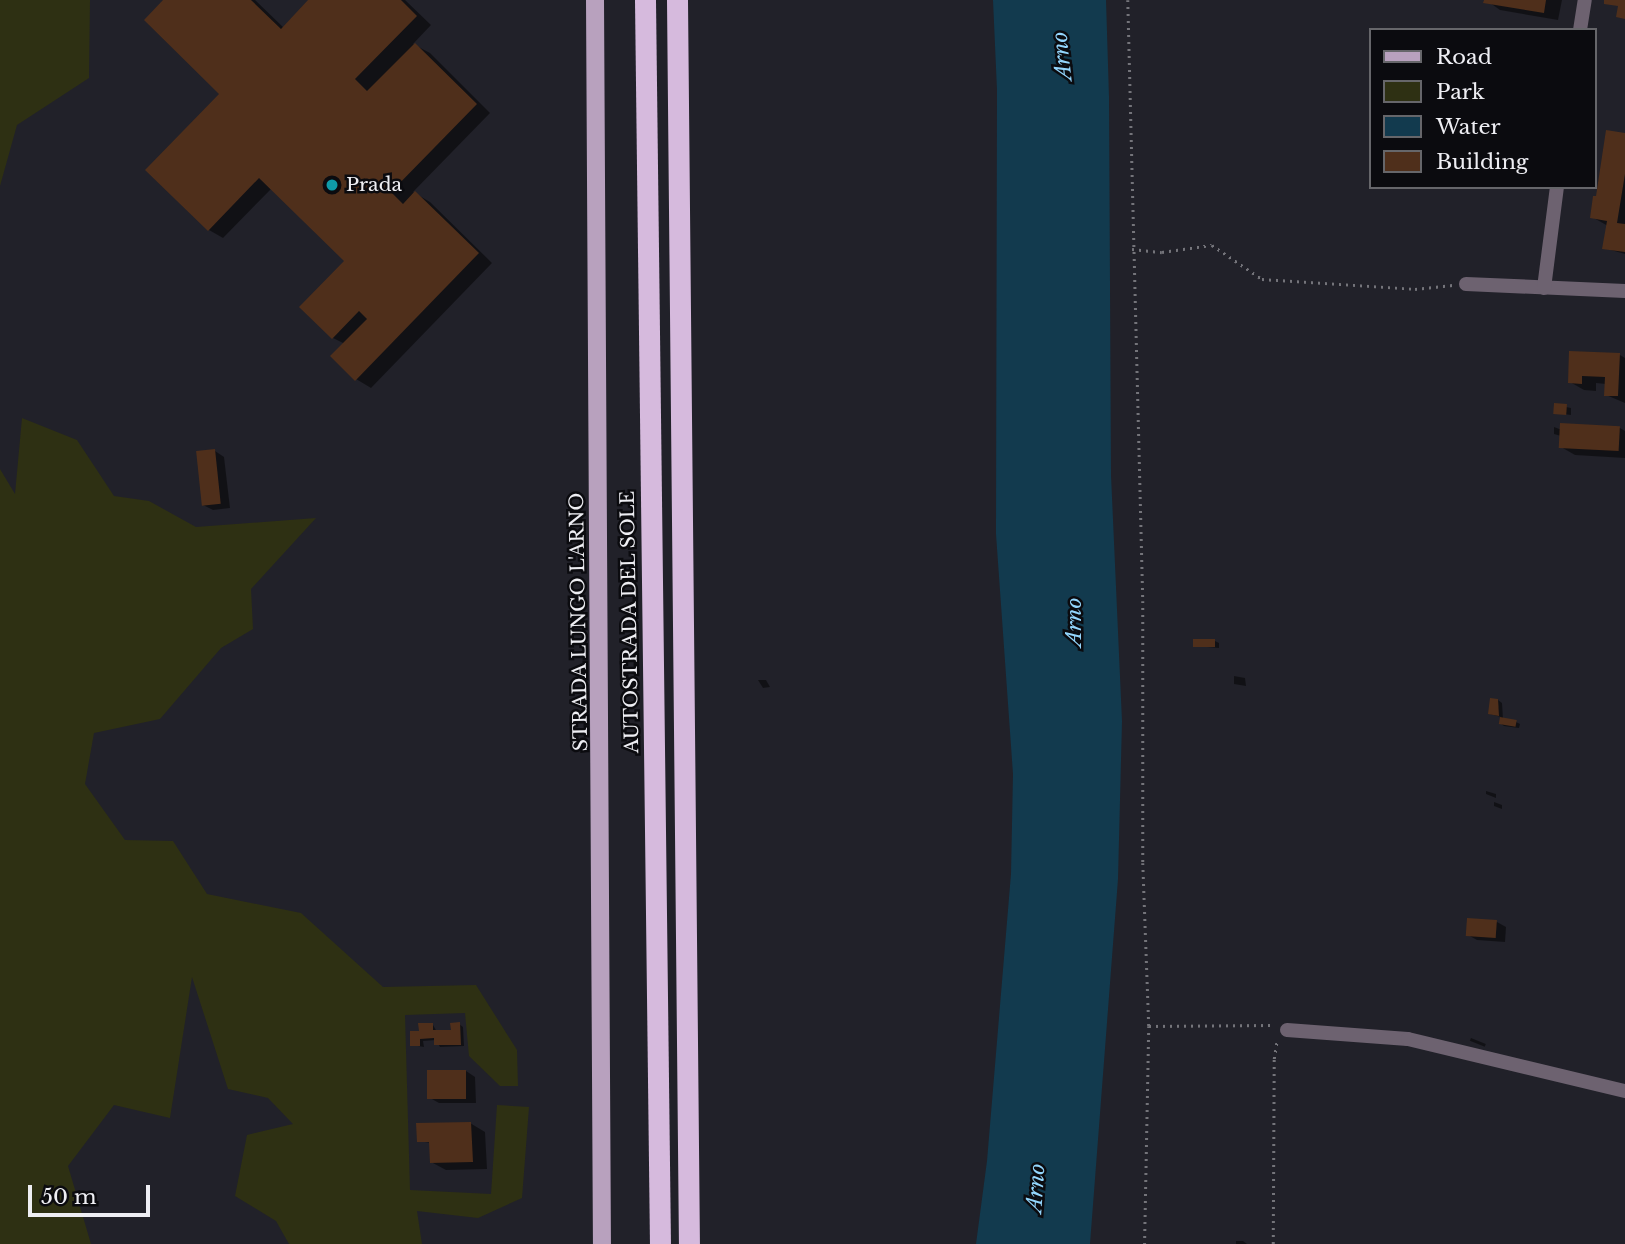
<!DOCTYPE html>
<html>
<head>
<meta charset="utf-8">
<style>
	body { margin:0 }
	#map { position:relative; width:1625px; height:1244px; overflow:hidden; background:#212129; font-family:"Libre Baskerville",serif }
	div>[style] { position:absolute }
	.green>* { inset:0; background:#2e3013 }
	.water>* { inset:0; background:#123a4e }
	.shadow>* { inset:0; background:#0007; transform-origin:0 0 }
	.building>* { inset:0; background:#4f2f1b; transform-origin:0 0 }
	.path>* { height:2.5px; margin-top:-1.25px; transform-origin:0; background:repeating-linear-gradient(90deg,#74747a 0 2px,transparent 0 7px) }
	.street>* { height:14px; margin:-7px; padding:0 7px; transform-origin:7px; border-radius:7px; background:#6d6270 }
	.primary>* { height:18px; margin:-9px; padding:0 9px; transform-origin:9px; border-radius:9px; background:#b8a1be }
	.highway>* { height:21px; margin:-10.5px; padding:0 10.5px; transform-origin:10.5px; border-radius:10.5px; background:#d6badd }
	.dots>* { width:19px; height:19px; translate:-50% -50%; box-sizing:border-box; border:4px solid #0b0b0f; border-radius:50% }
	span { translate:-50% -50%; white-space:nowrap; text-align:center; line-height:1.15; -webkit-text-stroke:5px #0b0b0f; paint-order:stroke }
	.poi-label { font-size:19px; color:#eeeef3 }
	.left { translate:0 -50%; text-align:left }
	.street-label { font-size:19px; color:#eeeef3 }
	.water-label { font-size:21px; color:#93d6fd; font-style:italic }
	.legend { position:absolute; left:1369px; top:28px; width:228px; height:161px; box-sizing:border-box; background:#0b0b0f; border:2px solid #66666a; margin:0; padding:9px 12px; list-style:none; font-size:21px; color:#eeeef3 }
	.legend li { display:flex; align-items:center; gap:14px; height:35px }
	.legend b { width:35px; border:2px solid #66666a }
	.scale { position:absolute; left:28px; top:1185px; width:122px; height:32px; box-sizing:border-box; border:4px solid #eeeef3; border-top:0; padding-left:9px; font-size:21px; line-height:24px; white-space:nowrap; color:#eeeef3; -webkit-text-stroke:5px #0b0b0f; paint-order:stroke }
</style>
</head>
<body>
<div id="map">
	<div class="green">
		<i style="clip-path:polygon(0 0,90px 0,89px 78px,17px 125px,0 186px)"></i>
		<i style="clip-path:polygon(22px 418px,77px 440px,114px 496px,149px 501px,196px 527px,316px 518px,251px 589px,253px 629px,221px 648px,160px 719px,94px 733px,85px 784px,125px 840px,173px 841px,207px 894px,301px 913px,383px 987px,476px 985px,517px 1050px,518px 1086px,500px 1086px,469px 1056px,465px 1013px,405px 1015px,410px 1190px,491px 1194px,497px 1105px,529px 1107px,522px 1198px,478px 1218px,417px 1211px,422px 1244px,289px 1244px,276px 1221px,235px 1196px,247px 1135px,293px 1124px,268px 1098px,228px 1089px,192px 977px,170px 1118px,114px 1105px,68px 1166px,91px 1244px,0 1244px,0 469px,15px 494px)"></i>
	</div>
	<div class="water">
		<i style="clip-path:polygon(993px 0,1106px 0,1109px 97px,1111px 475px,1122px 721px,1118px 879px,1090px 1244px,976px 1244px,987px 1161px,1011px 874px,1013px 774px,996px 534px,997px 90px)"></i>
	</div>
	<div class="shadow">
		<i style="clip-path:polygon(165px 0,255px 0,284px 28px,311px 0,405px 0,431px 25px,413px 44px,430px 53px,490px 113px,413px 192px,430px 202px,492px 263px,371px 388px,356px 379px,345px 344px,333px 338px,346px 261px,272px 188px,223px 238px,209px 230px,222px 94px)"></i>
		<i style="clip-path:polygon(1486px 0,1562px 0,1558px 20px,1500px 10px)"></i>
		<i style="clip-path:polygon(1625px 135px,1625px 254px,1604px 248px,1608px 226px,1592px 217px)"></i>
		<i style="clip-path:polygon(1620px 355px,1625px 358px,1625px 403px,1606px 395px,1606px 384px,1596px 383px,1596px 391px,1584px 390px,1570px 382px)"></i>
		<i style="clip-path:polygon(1556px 405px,1571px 408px,1571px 415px,1556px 413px)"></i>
		<i style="clip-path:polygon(1554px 427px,1562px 430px,1620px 428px,1625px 431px,1625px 458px,1575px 455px,1561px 447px,1561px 436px,1554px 434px)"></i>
		<i style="clip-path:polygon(215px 451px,224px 457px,230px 508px,213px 510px,203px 505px)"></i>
		<i style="clip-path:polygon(1215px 641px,1219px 643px,1219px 648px,1195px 646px)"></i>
		<i style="clip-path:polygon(1234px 676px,1245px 678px,1246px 686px,1234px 684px)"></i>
		<i style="clip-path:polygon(758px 680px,766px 680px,770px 687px,763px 688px)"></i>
		<i style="clip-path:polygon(1498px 700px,1502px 703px,1503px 719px,1516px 722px,1520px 724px,1519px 728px,1504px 726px,1500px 723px,1501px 717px,1490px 714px)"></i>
		<i style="clip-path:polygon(1486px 791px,1496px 794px,1496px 798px,1486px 794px)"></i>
		<i style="clip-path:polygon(1494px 802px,1502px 805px,1502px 809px,1494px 806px)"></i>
		<i style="clip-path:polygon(1497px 922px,1506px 927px,1505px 942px,1477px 940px,1468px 935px)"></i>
		<i style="clip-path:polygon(459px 1024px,463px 1027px,464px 1046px,440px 1047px,436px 1040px,423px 1041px,424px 1047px,412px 1045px,433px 1025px,437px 1032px,453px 1031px)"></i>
		<i style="left:1471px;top:1038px;width:16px;height:3px;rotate:22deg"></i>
		<i style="clip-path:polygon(466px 1071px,475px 1077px,476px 1103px,439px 1103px,430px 1098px)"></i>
		<i style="clip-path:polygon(470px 1123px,485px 1132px,487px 1169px,446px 1170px,431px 1162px,431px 1143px,419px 1141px)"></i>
		<i style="clip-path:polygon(1236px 1241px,1243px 1241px,1247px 1244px,1236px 1244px)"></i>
	</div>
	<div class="building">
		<i style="clip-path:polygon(163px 0,251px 0,281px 29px,308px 0,401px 0,417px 16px,355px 79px,367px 91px,415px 43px,477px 104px,391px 192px,403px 204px,415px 191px,479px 253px,355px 381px,330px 356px,367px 319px,359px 311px,332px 339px,299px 307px,344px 261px,259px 178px,208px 231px,145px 170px,219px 94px,144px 20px)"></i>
		<i style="clip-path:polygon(1484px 0,1546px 0,1544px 13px,1483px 3px)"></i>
		<i style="clip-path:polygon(1604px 0,1625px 0,1625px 19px,1616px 17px,1618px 6px,1604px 4px)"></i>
		<i style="clip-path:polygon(1606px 130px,1625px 133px,1625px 174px,1617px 223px,1625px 224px,1625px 252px,1602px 249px,1607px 221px,1590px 218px,1593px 196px,1596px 196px)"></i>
		<i style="clip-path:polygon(1569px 351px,1620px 353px,1618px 396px,1604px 396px,1605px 377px,1582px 376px,1582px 384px,1568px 383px)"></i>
		<i style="left:1554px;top:403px;width:13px;height:11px;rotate:4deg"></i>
		<i style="left:1560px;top:423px;width:60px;height:25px;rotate:3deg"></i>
		<i style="left:215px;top:449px;width:55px;height:19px;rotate:84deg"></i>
		<i style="left:1193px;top:639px;width:22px;height:8px"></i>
		<i style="clip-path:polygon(1490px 698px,1498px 699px,1499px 716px,1488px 714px)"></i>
		<i style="left:1500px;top:717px;width:17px;height:7px;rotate:10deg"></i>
		<i style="left:1467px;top:918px;width:30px;height:18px;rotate:4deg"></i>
		<i style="clip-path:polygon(460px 1022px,461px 1045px,434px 1045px,434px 1038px,420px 1039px,420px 1046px,410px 1046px,410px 1031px,419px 1031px,418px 1023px,433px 1023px,433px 1030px,451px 1030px,450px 1023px)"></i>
		<i style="left:427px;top:1070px;width:39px;height:29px"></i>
		<i style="clip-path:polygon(471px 1122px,473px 1162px,430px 1163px,429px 1142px,417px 1142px,416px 1123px)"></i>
	</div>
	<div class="path">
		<i style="left:1128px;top:0;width:601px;rotate:88.57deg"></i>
		<i style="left:1143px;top:601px;width:262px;rotate:90deg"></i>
		<i style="left:1143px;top:863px;width:163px;rotate:87.9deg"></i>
		<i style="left:1149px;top:1026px;width:218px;rotate:91.1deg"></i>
		<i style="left:1132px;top:249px;width:30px;rotate:6deg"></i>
		<i style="left:1162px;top:252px;width:50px;rotate:-8deg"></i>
		<i style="left:1212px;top:245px;width:60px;rotate:34.2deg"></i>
		<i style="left:1262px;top:279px;width:153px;rotate:3.7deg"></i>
		<i style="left:1415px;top:289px;width:38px;rotate:-6deg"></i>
		<i style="left:1149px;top:1026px;width:123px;rotate:-0.5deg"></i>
		<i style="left:1273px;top:1244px;width:185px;rotate:-89.7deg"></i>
		<i style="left:1274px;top:1059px;width:18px;rotate:-81deg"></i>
	</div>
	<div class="street">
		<i style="left:1580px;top:30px;width:30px;rotate:-81deg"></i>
		<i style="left:1466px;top:284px;width:159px;rotate:2.5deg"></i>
		<i style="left:1544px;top:288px;width:102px;rotate:-82.7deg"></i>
		<i style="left:1287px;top:1030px;width:121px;rotate:4.3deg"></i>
		<i style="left:1408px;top:1039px;width:223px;rotate:13.5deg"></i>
	</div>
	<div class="primary">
		<i style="left:595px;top:0;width:1244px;rotate:89.68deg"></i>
	</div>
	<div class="highway">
		<i style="left:645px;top:0;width:1244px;rotate:89.31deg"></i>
		<i style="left:677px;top:0;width:1244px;rotate:89.45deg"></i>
	</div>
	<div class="dots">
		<i style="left:332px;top:185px;background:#0f9aa8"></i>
	</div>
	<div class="poi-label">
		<span class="left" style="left:346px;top:185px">Prada</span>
	</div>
	<div class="street-label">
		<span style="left:579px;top:622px;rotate:-91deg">STRADA LUNGO L'ARNO</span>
		<span style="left:630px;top:622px;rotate:-91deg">AUTOSTRADA DEL SOLE</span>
	</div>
	<div class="water-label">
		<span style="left:1062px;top:56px;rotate:-96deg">Arno</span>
		<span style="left:1074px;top:622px;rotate:-90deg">Arno</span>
		<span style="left:1036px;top:1188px;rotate:-86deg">Arno</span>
	</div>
	<ul class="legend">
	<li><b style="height:9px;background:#b8a1be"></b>Road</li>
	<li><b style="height:19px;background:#2e3013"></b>Park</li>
	<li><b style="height:19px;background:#123a4e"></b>Water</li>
	<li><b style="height:19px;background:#4f2f1b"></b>Building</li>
	</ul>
	<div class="scale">50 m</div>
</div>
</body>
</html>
